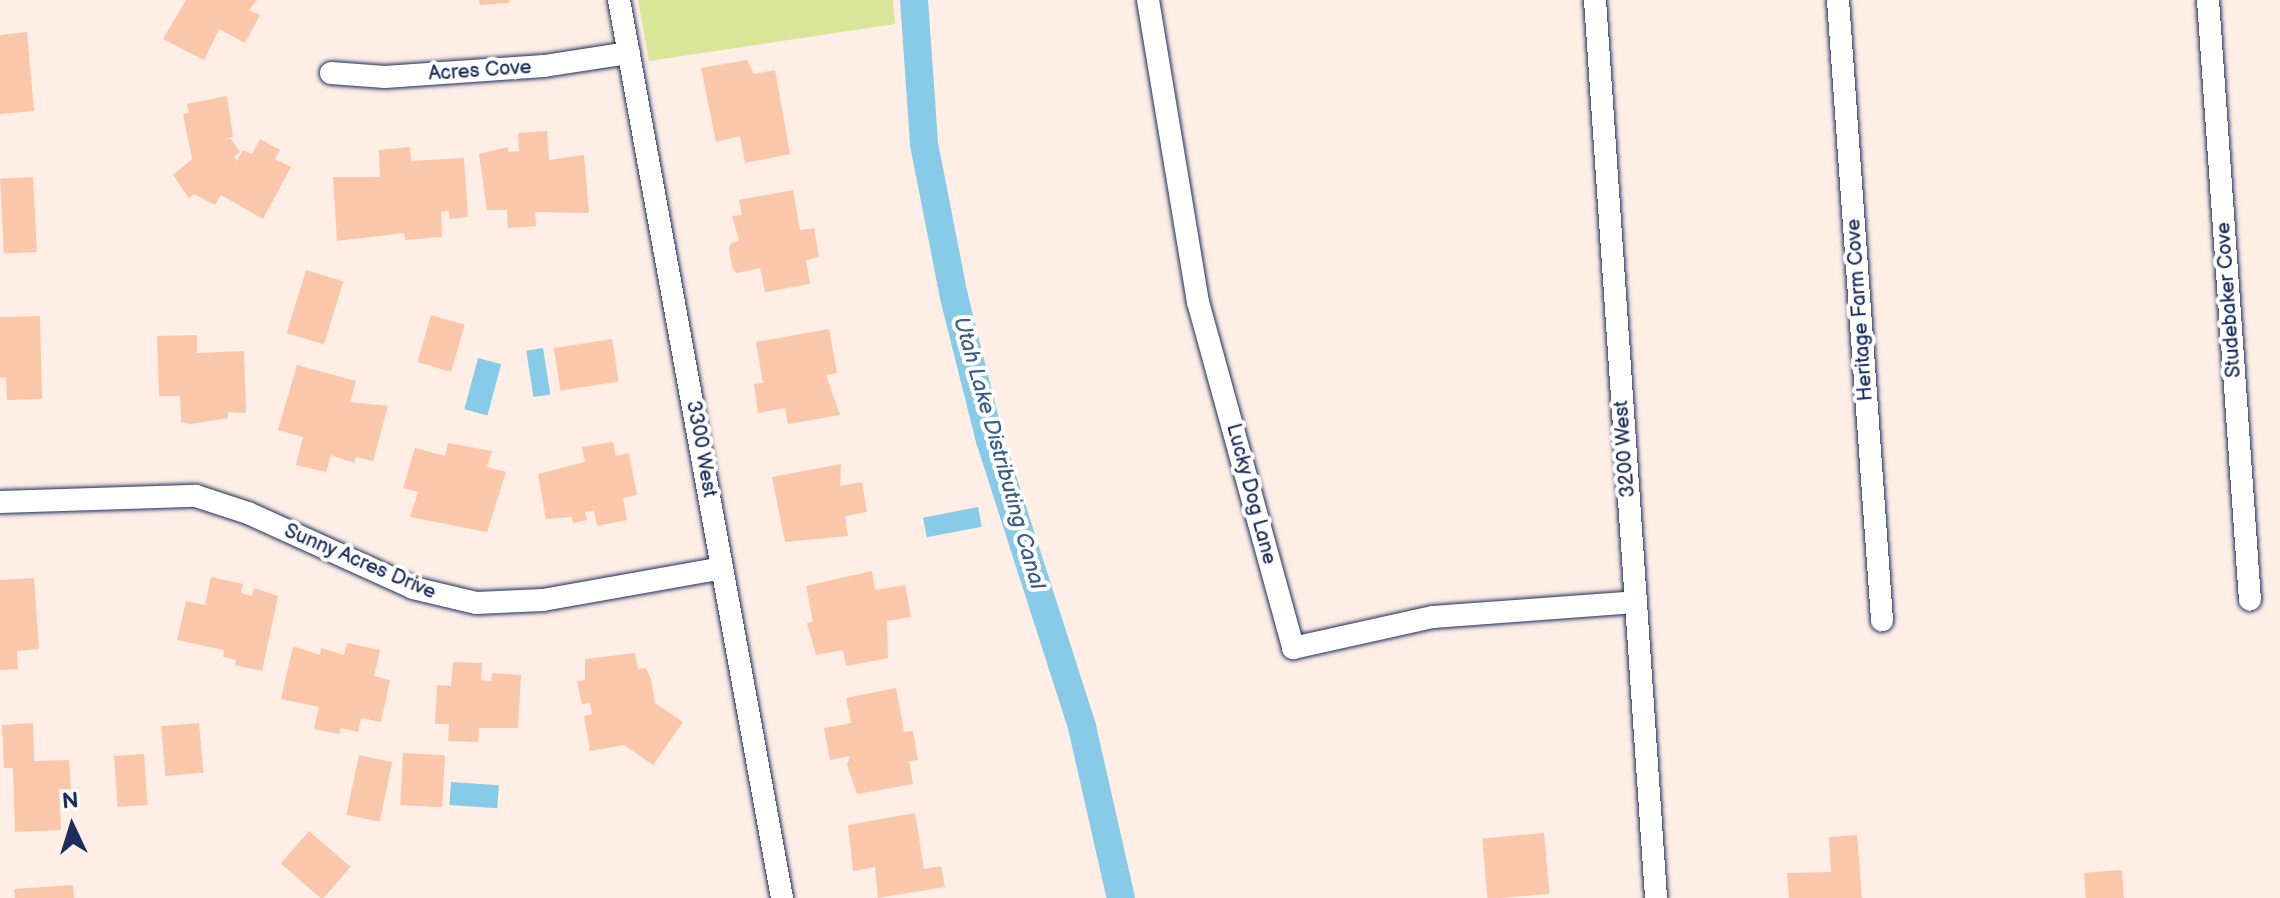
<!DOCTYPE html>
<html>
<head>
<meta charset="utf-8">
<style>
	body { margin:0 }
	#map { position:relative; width:2280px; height:898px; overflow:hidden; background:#feeee6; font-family:"Balsamiq Sans",sans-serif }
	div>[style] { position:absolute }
	.green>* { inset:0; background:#d9e699 }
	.water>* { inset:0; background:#87cbe8; transform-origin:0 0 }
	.canal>* { height:28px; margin:-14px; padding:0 14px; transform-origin:14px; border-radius:14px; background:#87cbe8 }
	.building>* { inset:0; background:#fac7aa; transform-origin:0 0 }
	.roads { filter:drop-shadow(0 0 2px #1b2f5e) drop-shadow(0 0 2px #1b2f5e) }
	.street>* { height:22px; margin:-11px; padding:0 11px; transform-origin:11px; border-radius:11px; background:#fff }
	span { translate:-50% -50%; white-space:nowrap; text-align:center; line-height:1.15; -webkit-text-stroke:8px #fff; paint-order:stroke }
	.street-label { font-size:20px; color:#1b2f5e }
	.water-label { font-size:22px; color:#3b5e87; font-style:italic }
	.north { position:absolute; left:32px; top:786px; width:80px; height:80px; -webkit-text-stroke:6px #fff; paint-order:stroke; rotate:356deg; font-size:22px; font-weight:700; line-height:32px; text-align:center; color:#1b2f5e }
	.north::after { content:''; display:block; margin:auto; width:28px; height:36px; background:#1b2f5e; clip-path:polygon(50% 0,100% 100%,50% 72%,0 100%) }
</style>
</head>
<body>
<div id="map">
	<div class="green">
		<i style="clip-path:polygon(638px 0,893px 0,895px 24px,649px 61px)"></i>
	</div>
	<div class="water">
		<i style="left:543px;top:348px;width:47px;height:17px;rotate:81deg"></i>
		<i style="left:478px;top:358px;width:24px;height:53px;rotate:15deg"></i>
		<i style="left:978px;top:507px;width:20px;height:56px;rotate:79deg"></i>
		<i style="left:451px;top:782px;width:48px;height:23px;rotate:4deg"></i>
	</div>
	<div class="canal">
		<i style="left:914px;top:0;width:144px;rotate:86deg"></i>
		<i style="left:924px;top:144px;width:156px;rotate:78.9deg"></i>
		<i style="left:954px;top:297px;width:147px;rotate:75.9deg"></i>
		<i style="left:990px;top:440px;width:301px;rotate:72.2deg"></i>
		<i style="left:1082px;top:727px;width:175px;rotate:77.2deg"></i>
	</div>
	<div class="building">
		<i style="clip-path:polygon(186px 0,257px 0,249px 10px,260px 15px,245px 43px,219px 29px,204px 60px,163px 39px)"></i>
		<i style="clip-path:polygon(479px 0,509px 0,509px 3px,480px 5px)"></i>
		<i style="clip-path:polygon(27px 32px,34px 111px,0 114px,0 35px)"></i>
		<i style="clip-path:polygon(747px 60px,754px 74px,775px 70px,790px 154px,745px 163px,740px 136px,716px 142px,701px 68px)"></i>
		<i style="clip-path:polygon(227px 96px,233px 137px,222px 140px,231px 139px,240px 152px,234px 157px,237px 161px,243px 150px,252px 154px,260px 139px,280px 150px,275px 159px,291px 167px,263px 219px,221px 195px,215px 205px,194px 194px,189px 198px,173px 175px,192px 159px,183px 114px,189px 113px,187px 104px)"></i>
		<i style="clip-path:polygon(547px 131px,549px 160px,584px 155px,589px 213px,535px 212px,536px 226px,508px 228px,507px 210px,487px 210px,479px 154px,508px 147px,508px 152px,519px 151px,518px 133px)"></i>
		<i style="clip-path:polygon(410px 147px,411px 161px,464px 158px,468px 217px,449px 219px,449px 211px,441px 212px,442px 237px,405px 240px,404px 233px,337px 241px,333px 177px,380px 177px,379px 150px)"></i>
		<i style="left:33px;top:177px;width:75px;height:33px;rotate:87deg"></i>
		<i style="clip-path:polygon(793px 190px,800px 230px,814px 228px,819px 257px,806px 260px,810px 284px,765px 292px,760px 268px,736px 273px,732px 267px,729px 249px,731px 243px,739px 241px,732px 216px,742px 215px,739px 200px)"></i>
		<i style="left:306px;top:270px;width:39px;height:66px;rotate:17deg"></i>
		<i style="left:431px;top:315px;width:35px;height:49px;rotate:16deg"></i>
		<i style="clip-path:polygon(40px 316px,42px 399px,7px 400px,6px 377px,0 378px,0 317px)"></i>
		<i style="clip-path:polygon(829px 329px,837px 373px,826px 375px,840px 415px,788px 424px,785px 408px,758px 413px,754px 384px,763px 383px,756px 342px)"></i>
		<i style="clip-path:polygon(197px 335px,197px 353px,244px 351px,246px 413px,228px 412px,228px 418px,190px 424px,181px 422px,180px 396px,159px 396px,157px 336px)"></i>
		<i style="left:612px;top:339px;width:43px;height:59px;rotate:81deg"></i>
		<i style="clip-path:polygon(297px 365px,356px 381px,350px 402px,388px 406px,373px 461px,356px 457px,354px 463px,331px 455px,326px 472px,296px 465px,303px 437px,278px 430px)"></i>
		<i style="clip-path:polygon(613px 442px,616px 456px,629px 453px,637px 495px,623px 498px,627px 520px,597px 526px,594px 510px,585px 512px,587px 520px,573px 523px,572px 517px,546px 519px,538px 474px,585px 462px,582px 447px)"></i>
		<i style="clip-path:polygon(448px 443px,492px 451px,487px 467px,506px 472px,487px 532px,410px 517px,418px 492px,403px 488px,415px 448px,445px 456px)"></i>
		<i style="clip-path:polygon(841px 464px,840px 486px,862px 482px,867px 512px,845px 516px,848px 536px,785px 542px,772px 477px)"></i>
		<i style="clip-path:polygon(872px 571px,875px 590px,905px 585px,911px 617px,887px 621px,888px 658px,846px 666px,843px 650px,816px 655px,807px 623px,813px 622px,806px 586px)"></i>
		<i style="clip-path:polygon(211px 577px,243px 584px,241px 593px,252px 596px,254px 588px,278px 596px,262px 671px,235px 665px,236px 660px,223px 657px,224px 650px,177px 640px,186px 601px,205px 605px)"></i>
		<i style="clip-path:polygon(34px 578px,39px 649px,17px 651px,18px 669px,0 670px,0 580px)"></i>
		<i style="clip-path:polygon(347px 643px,380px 650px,374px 676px,390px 680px,381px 722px,361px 718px,358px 732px,341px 728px,339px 734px,314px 729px,319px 707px,281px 699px,293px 646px,320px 655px,321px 648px,344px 655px)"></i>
		<i style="clip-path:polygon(635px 653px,638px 669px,646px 668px,651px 679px,655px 703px,683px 722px,653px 765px,624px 745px,590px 751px,584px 716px,592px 714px,590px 703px,582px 704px,577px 681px,585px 680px,585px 659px)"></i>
		<i style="clip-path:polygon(453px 662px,482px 663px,481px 680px,491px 681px,492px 673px,521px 675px,518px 728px,479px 728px,478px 742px,448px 741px,449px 724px,435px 724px,437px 685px,451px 686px)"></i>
		<i style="clip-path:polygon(896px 688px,904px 732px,913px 731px,918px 760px,909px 761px,913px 784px,857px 794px,847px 765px,850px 756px,830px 760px,824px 728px,851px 723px,846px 698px)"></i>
		<i style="clip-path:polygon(33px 723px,34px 761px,69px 760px,71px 789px,59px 789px,61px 830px,15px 832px,13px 768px,4px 768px,2px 725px)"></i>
		<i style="left:199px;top:723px;width:50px;height:38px;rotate:85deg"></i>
		<i style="left:403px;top:753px;width:42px;height:52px;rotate:3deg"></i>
		<i style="left:144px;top:754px;width:51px;height:30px;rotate:86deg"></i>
		<i style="left:359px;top:755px;width:34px;height:61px;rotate:12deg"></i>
		<i style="clip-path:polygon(915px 813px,924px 869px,941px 866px,945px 887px,878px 898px,875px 867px,853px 871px,848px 825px)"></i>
		<i style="left:309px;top:831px;width:55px;height:43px;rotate:41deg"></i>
		<i style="left:1544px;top:833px;width:61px;height:62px;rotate:85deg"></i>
		<i style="clip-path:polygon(1857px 835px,1862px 898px,1789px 898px,1787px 873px,1831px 872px,1829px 837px)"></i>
		<i style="left:2122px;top:870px;width:28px;height:38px;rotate:86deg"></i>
		<i style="clip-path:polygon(73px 885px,74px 898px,15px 898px,14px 889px)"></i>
	</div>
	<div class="roads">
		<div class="street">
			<i style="left:619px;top:0;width:913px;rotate:79.71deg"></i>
			<i style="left:1148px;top:0;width:306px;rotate:80.6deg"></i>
			<i style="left:1198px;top:302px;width:359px;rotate:74.6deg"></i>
			<i style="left:1293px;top:648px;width:143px;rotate:-12.5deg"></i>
			<i style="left:1433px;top:617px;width:203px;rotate:-4.2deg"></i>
			<i style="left:1595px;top:0;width:900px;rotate:86.11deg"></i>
			<i style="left:1838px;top:0;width:622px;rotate:85.94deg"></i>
			<i style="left:2208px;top:0;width:601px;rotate:86deg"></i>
			<i style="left:331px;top:73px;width:54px;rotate:4.2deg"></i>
			<i style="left:385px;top:77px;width:159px;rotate:-4deg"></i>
			<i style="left:544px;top:66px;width:86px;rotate:-8.7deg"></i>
			<i style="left:0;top:502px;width:196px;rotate:-1.8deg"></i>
			<i style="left:196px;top:496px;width:55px;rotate:18.1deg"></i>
			<i style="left:248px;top:513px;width:181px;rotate:24.4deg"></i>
			<i style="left:413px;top:588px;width:65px;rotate:13.4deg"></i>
			<i style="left:476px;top:603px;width:67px;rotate:-2.6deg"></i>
			<i style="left:543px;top:600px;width:182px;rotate:-10.1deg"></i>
		</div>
	</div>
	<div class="street-label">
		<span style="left:480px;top:71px;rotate:-4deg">Acres Cove</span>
		<span style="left:2229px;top:300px;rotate:-94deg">Studebaker Cove</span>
		<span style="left:1860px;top:310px;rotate:-94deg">Heritage Farm Cove</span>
		<span style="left:701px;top:449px;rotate:80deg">3300 West</span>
		<span style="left:1625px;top:449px;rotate:-94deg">3200 West</span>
		<span style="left:1251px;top:494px;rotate:75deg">Lucky Dog Lane</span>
		<span style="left:360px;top:562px;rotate:23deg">Sunny Acres Drive</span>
	</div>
	<div class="water-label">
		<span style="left:999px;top:453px;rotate:74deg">Utah Lake Distributing Canal</span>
	</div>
	<div class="north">N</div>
</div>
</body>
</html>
